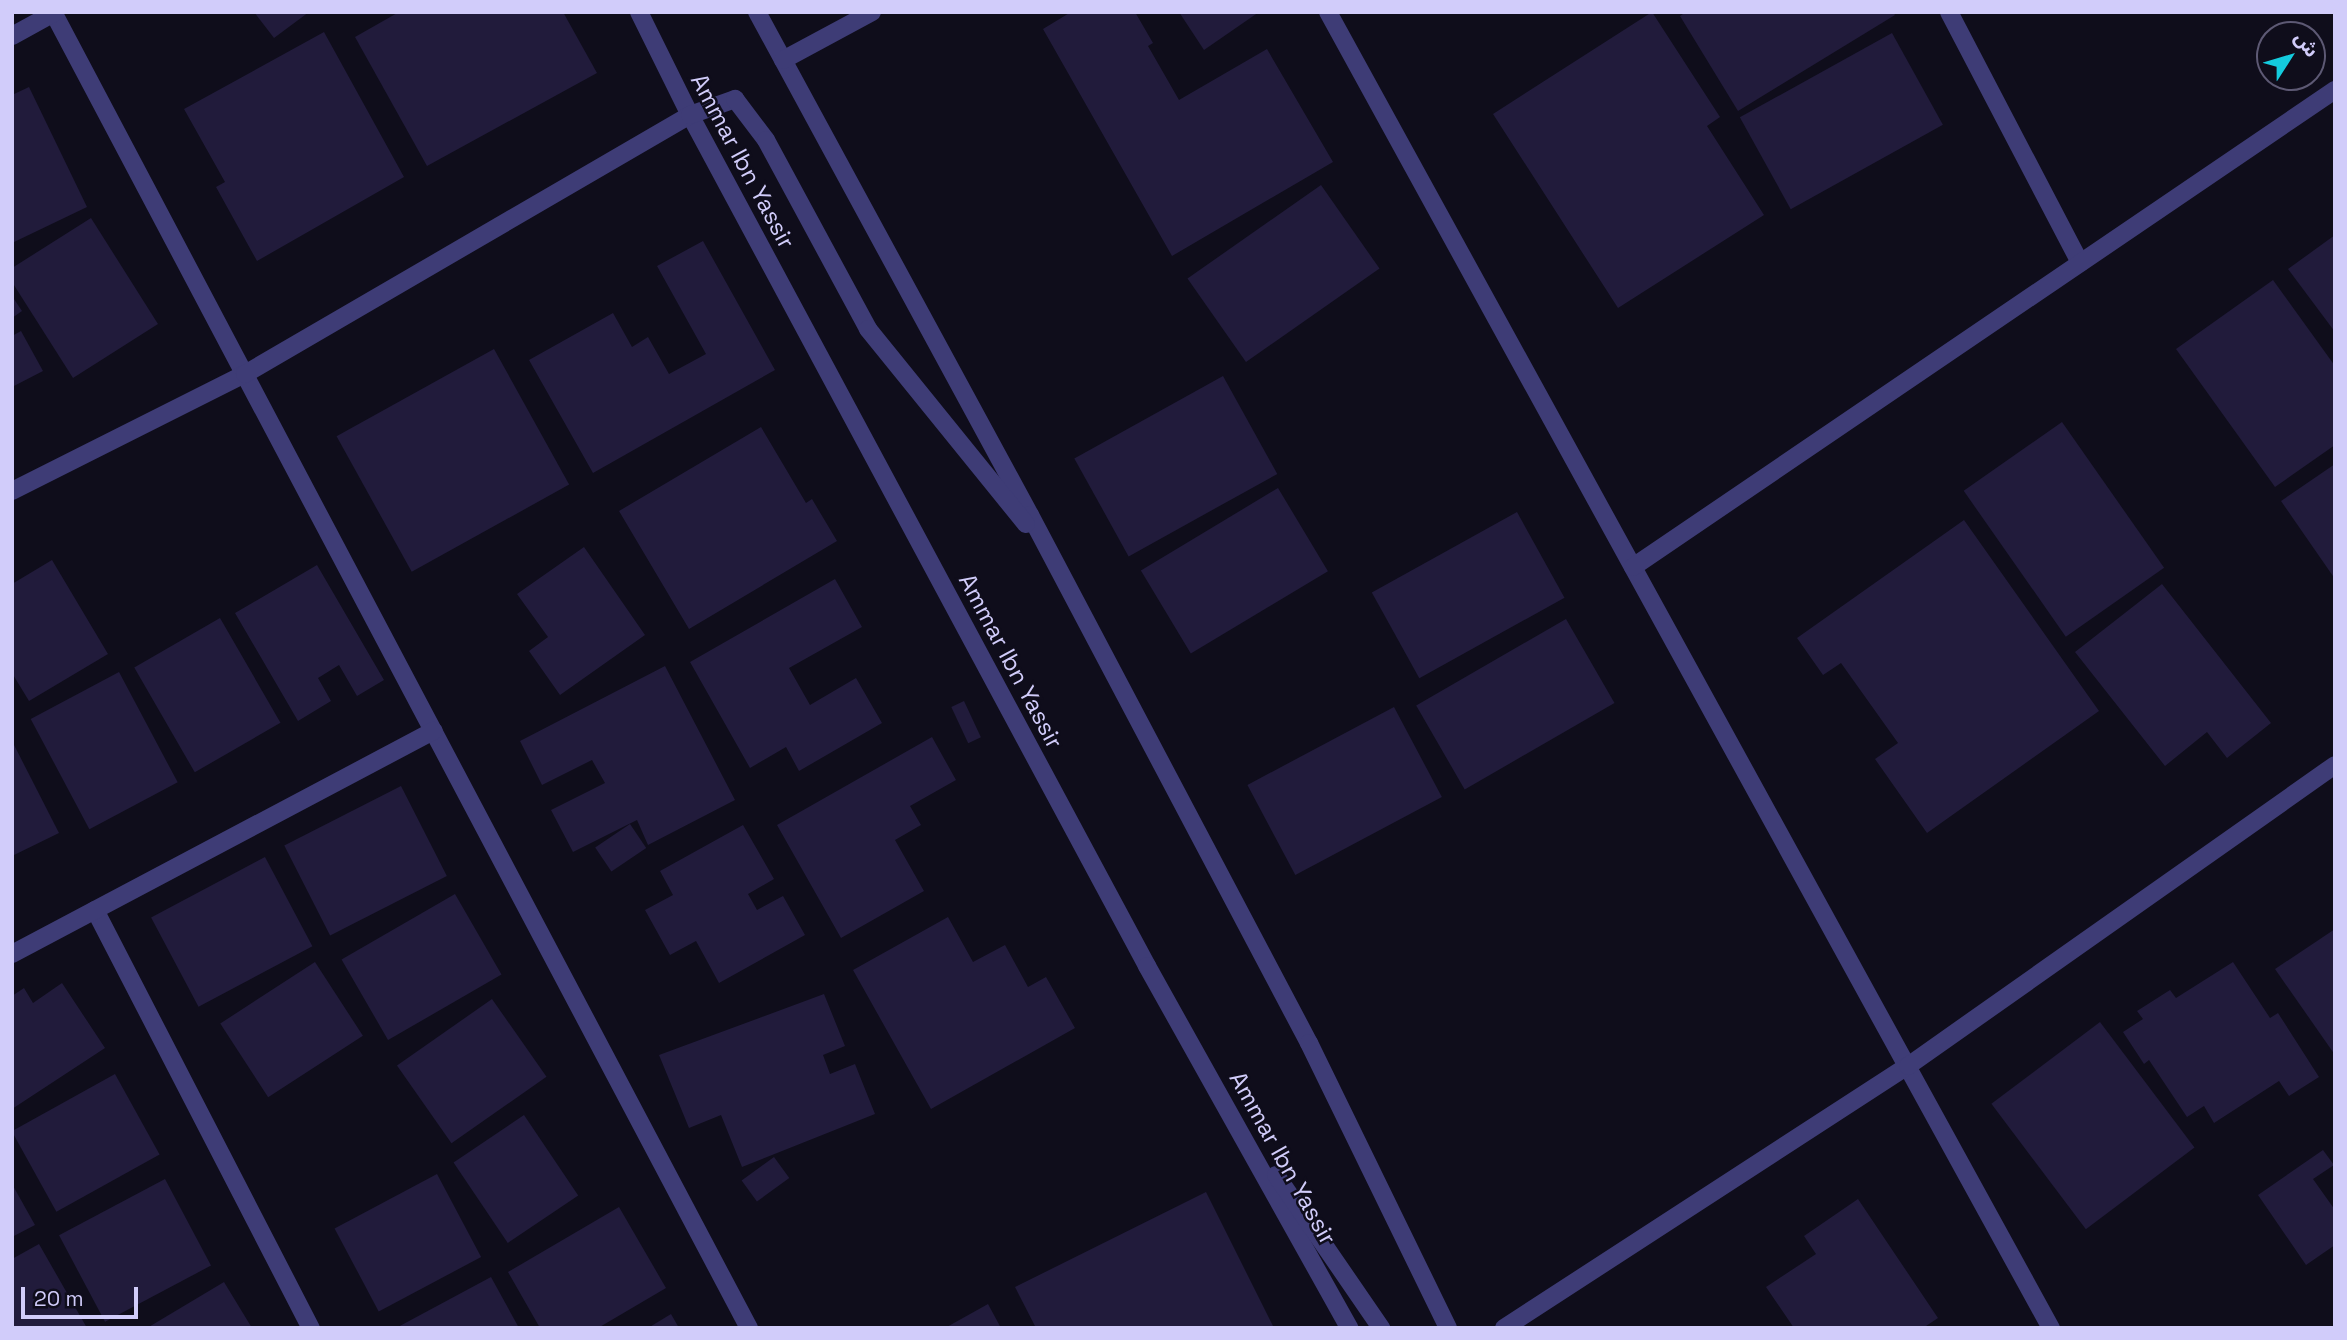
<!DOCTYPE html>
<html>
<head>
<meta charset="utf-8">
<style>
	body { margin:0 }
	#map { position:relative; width:2347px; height:1340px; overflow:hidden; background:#0f0d1b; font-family:"Space Grotesk","Noto Sans Arabic",sans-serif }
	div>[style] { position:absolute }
	.building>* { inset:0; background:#211b3b; transform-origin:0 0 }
	.minor>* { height:18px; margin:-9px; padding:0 9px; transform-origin:9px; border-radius:9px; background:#3e3c76 }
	span { translate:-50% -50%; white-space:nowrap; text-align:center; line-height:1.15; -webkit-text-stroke:5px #0f0d1b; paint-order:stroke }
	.street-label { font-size:24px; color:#d1ccfa }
	.frame { position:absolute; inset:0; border:14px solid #d1ccfa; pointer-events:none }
	.north { position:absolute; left:2256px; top:21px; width:70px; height:70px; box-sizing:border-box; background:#0f0d1b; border:2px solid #5d5974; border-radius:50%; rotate:53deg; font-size:19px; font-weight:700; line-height:28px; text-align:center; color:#d1ccfa }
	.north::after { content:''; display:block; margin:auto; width:24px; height:32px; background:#14cbde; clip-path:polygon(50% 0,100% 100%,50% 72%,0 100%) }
	.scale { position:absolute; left:21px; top:1287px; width:117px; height:32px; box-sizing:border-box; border:4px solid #d1ccfa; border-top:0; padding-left:9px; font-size:21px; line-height:24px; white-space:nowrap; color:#d1ccfa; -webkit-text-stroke:5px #0f0d1b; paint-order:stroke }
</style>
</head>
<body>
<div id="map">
	<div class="building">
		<i style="clip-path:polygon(254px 12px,309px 12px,274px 38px)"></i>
		<i style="clip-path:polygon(399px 12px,563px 12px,597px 73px,427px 166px,355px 37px)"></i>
		<i style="clip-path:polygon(1071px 12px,1135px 12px,1153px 43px,1148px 46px,1179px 100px,1267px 49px,1333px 162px,1172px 256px,1043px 29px)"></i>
		<i style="clip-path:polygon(1179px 12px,1259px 12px,1204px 50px)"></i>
		<i style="clip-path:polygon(1652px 12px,1720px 117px,1707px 126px,1764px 215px,1618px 308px,1493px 114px)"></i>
		<i style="clip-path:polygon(1686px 12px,1893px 12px,1895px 15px,1738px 111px,1680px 16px)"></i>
		<i style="clip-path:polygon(324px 32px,404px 177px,257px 261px,216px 187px,225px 182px,184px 109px)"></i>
		<i style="left:1892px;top:33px;width:105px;height:174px;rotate:61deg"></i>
		<i style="clip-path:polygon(29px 87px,87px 207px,12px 243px,12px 95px)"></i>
		<i style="left:1321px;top:185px;width:102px;height:163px;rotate:55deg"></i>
		<i style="clip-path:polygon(91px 218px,158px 324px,73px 378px,12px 282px,12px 268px)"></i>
		<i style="clip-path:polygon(2335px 235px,2335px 332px,2288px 269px)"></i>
		<i style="clip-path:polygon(703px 241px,775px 370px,593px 473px,529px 360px,613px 313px,632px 347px,648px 337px,669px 374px,706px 354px,657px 266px)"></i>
		<i style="clip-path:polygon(2273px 280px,2335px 366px,2335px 445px,2275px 487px,2176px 349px)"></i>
		<i style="clip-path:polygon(12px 296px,22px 311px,12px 318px)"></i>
		<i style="clip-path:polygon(21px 331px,43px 371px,12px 387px,12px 336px)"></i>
		<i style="left:494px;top:349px;width:155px;height:180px;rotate:61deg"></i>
		<i style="left:1223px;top:376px;width:112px;height:170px;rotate:61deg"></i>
		<i style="left:2062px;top:422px;width:178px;height:120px;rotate:55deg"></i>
		<i style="clip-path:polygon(761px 427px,806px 503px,812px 499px,837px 541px,689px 629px,619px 511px)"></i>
		<i style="clip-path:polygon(2335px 464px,2335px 579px,2281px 501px)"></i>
		<i style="left:1278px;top:488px;width:97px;height:160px;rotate:59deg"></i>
		<i style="left:1517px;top:512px;width:98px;height:166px;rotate:61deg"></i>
		<i style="clip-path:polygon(1964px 520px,2099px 711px,1927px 833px,1875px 759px,1898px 743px,1841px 663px,1823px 675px,1797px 638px)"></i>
		<i style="clip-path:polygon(584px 547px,645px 635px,560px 695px,529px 651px,548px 637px,517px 594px)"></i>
		<i style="clip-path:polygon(52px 560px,108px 654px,29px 701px,12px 673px,12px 584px)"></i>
		<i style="clip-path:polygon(317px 565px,384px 680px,357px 696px,339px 665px,318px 678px,331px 701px,298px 721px,235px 613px)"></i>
		<i style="clip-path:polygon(835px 579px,862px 627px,789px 668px,810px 705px,856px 678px,882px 723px,799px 771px,786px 747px,750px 768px,690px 662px)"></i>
		<i style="clip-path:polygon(2162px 584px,2271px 723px,2227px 758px,2207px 732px,2165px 766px,2075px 652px)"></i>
		<i style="left:220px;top:618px;width:121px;height:99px;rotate:60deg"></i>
		<i style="left:1566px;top:619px;width:97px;height:173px;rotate:60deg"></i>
		<i style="clip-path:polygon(665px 666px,735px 800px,648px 845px,637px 820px,573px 852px,551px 810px,605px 783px,592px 760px,542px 785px,520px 741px)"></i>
		<i style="left:119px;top:672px;width:125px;height:100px;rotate:62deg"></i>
		<i style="left:964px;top:701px;width:40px;height:14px;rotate:65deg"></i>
		<i style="left:1394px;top:707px;width:102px;height:166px;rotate:62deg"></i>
		<i style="clip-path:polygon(932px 737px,956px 780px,910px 806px,921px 825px,895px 840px,924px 891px,841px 938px,777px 825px)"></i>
		<i style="clip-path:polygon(12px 741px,59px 833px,12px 856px)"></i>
		<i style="left:401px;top:786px;width:101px;height:131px;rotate:63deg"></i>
		<i style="left:630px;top:824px;width:29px;height:42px;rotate:56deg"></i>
		<i style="clip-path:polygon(743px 825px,774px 879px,748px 894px,757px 910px,783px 896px,805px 935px,719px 983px,696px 941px,670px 955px,645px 910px,673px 895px,660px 871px)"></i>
		<i style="left:265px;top:857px;width:101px;height:129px;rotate:62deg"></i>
		<i style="left:455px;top:894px;width:93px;height:131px;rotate:60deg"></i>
		<i style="clip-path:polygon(948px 917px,973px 962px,1005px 945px,1028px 987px,1046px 977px,1075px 1028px,931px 1109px,853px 970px)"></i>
		<i style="clip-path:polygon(2335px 929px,2335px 1055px,2275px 969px)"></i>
		<i style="left:315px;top:962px;width:88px;height:113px;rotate:57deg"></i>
		<i style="clip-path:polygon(2233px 962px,2270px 1018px,2278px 1013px,2319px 1077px,2289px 1096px,2279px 1081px,2214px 1123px,2204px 1106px,2187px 1117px,2149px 1060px,2144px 1064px,2123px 1032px,2143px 1019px,2137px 1011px,2170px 990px,2176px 998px)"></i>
		<i style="clip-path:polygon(62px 983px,105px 1048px,12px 1109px,12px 996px,24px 988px,33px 1003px)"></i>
		<i style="clip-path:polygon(824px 994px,845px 1046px,823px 1055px,830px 1074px,855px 1064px,875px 1114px,742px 1167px,721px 1115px,689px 1128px,659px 1055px)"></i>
		<i style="left:492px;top:999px;width:95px;height:116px;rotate:55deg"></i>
		<i style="left:2100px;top:1022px;width:157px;height:136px;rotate:53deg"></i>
		<i style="left:115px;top:1074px;width:92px;height:118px;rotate:61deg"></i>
		<i style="left:524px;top:1115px;width:97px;height:85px;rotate:56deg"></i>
		<i style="clip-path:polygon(2323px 1150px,2334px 1165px,2313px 1179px,2335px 1210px,2335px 1245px,2306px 1265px,2258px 1195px)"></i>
		<i style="left:774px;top:1157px;width:26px;height:40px;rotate:54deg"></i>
		<i style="left:437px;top:1174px;width:94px;height:116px;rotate:62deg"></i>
		<i style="left:165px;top:1179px;width:98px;height:120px;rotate:62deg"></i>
		<i style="clip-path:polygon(12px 1184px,35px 1225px,12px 1237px)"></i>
		<i style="clip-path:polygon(1206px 1192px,1274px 1328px,1036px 1328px,1015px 1287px)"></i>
		<i style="clip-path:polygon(1858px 1199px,1938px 1318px,1923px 1328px,1794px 1328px,1766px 1287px,1816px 1254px,1804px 1236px)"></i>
		<i style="clip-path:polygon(619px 1207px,666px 1288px,598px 1328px,540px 1328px,508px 1272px)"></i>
		<i style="clip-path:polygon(39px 1244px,87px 1328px,12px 1328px,12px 1259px)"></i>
		<i style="clip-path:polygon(491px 1277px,519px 1328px,396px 1328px)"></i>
		<i style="clip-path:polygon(224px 1282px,252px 1328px,147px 1328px)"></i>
		<i style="clip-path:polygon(988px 1304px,1001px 1328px,945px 1328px)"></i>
		<i style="clip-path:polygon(671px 1314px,679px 1328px,648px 1328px)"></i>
	</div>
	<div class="minor">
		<i style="left:53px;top:12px;width:1489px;rotate:62.13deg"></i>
		<i style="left:639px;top:12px;width:115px;rotate:63.7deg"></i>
		<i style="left:690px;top:115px;width:966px;rotate:61.76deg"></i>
		<i style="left:1147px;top:966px;width:415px;rotate:60.8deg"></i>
		<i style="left:757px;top:12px;width:572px;rotate:61.51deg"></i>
		<i style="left:1030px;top:515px;width:597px;rotate:62.15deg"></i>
		<i style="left:1309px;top:1043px;width:317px;rotate:64deg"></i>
		<i style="left:1328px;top:12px;width:1502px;rotate:61.22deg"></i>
		<i style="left:1949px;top:12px;width:283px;rotate:62.4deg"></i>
		<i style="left:12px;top:36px;width:48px;rotate:-28.7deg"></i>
		<i style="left:783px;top:60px;width:101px;rotate:-28.3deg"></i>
		<i style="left:12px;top:491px;width:261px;rotate:-26.7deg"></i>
		<i style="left:245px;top:374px;width:515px;rotate:-30.2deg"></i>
		<i style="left:690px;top:115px;width:48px;rotate:-19.6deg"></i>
		<i style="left:735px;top:99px;width:51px;rotate:52.9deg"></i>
		<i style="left:766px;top:140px;width:215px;rotate:61.6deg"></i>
		<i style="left:868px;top:329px;width:251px;rotate:51deg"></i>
		<i style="left:1633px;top:567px;width:849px;rotate:-34.2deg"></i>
		<i style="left:95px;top:910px;width:471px;rotate:62.7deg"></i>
		<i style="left:12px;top:954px;width:477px;rotate:-27.9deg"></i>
		<i style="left:1276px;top:1175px;width:186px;rotate:55.5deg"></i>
		<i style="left:1504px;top:1328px;width:482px;rotate:-33deg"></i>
		<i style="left:1908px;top:1066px;width:522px;rotate:-35.18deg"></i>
	</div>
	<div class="street-label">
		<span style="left:743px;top:161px;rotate:62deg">Ammar Ibn Yassir</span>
		<span style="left:1011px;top:661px;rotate:62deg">Ammar Ibn Yassir</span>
		<span style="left:1283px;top:1158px;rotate:61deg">Ammar Ibn Yassir</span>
	</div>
	<div class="frame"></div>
	<div class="north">ش</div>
	<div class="scale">20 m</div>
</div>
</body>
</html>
